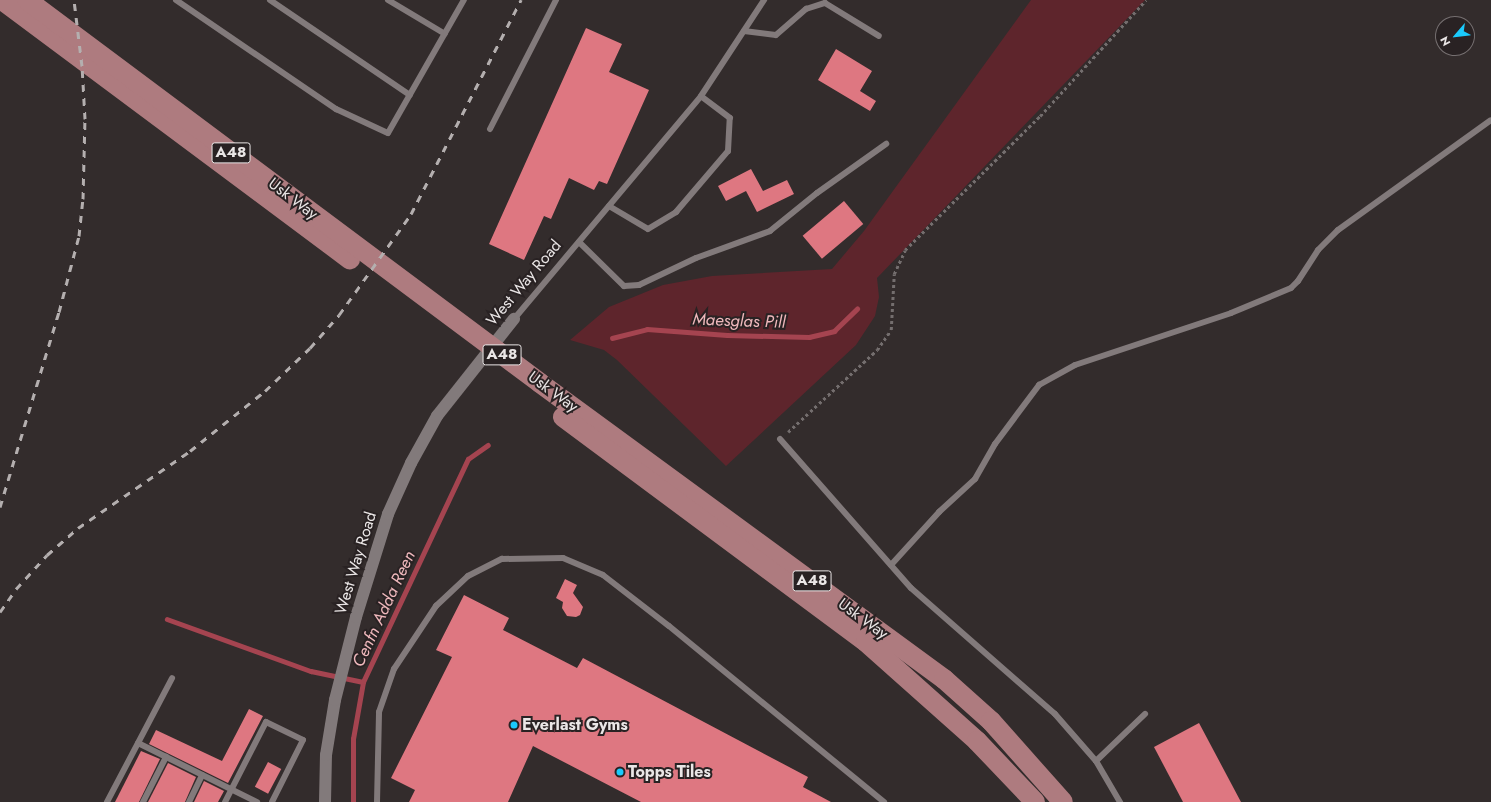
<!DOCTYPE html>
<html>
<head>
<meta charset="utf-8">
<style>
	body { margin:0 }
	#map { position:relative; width:1491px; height:802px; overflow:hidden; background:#332c2c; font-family:Jost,sans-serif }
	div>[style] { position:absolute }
	.green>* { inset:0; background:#5e252c }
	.stream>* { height:4.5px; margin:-2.25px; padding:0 2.25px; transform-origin:2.25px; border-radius:2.25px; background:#a54450 }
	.building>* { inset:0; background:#de7781; transform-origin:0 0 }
	.path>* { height:2.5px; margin-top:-1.25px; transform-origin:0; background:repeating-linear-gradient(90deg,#746e6e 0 3px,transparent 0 6px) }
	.service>* { height:6px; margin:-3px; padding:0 3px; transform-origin:3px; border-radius:3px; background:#827a7b }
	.minor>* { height:12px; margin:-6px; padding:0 6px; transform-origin:6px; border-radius:6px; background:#827a7b }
	.primary>* { height:20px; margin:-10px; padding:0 10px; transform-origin:10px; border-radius:10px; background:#ae7b7f }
	.rail>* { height:3px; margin-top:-1.5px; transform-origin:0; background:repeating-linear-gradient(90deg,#b4afaf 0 7px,transparent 0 14px) }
	.dots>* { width:11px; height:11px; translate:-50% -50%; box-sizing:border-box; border:2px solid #292223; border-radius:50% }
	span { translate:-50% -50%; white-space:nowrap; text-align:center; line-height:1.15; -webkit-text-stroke:4px #292223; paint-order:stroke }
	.shield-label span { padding:1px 3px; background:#292223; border:1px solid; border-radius:3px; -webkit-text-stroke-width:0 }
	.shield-label { font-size:15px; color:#eae6e6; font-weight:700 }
	.street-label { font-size:16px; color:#eae6e6 }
	.poi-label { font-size:16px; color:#eae6e6; font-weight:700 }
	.left { translate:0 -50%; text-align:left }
	.water-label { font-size:17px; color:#efb8bc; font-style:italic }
	.north { position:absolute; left:1435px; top:16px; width:40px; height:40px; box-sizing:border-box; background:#292223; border:1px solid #767071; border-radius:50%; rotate:242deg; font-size:11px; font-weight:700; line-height:16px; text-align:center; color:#eae6e6 }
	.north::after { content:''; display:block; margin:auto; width:14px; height:18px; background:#1acafc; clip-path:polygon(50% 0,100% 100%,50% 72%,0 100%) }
</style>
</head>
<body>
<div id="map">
	<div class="green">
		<i style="clip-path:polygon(1031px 0,1145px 0,877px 278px,879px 297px,875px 316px,856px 345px,726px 466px,617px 360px,604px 350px,570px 340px,609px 307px,663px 285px,712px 276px,832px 269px,864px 231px)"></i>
	</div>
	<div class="stream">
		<i style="left:612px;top:338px;width:36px;rotate:-14deg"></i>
		<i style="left:647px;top:329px;width:80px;rotate:4.3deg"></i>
		<i style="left:727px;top:335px;width:82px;rotate:1.4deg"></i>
		<i style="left:809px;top:337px;width:26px;rotate:-13deg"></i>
		<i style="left:834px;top:331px;width:32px;rotate:-44deg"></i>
		<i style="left:167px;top:619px;width:153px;rotate:19.9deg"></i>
		<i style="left:311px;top:671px;width:53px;rotate:11.9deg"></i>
		<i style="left:353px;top:802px;width:63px;rotate:-90deg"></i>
		<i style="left:353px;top:739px;width:58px;rotate:-80deg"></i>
		<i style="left:363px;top:682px;width:246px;rotate:-64.8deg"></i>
		<i style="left:468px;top:459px;width:24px;rotate:-35deg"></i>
	</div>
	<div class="building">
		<i style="clip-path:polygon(586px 28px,622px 44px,609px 72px,649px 90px,607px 184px,599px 181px,594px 190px,569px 178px,551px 219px,544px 216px,524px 260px,489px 244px)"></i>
		<i style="clip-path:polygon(836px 49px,872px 71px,860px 91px,876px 101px,870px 111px,818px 80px)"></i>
		<i style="clip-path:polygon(751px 169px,763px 191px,787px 180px,794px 194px,757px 212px,746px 191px,726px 201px,718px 186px)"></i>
		<i style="left:844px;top:201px;width:30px;height:54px;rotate:50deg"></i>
		<i style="clip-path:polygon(565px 579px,577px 585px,573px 593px,583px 607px,580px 615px,576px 617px,567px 616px,562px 608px,563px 602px,556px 598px)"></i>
		<i style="clip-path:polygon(464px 595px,509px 618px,503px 630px,577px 668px,583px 658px,808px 777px,803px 787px,831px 802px,641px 802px,533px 746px,508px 802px,409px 802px,415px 790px,391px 778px,452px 657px,436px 650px)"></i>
		<i style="clip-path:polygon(249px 709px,263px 716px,228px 783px,149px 744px,156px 730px,222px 761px)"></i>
		<i style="clip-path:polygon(1199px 723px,1241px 802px,1183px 802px,1154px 747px)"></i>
		<i style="clip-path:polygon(141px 751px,160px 759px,139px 802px,115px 802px)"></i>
		<i style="left:268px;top:762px;width:15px;height:28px;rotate:28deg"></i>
		<i style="clip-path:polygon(168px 763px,196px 777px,185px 802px,148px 802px)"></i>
		<i style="clip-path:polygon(204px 781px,224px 791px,218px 802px,194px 802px)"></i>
	</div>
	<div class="path">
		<i style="left:788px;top:432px;width:121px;rotate:-42.7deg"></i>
		<i style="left:877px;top:350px;width:24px;rotate:-55deg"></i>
		<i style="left:891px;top:330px;width:56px;rotate:-86.9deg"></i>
		<i style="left:894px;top:274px;width:26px;rotate:-65deg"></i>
		<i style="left:905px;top:250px;width:190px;rotate:-44.8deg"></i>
		<i style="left:1040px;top:116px;width:157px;rotate:-47.6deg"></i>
	</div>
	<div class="service">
		<i style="left:176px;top:0;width:194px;rotate:34.3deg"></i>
		<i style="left:336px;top:109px;width:57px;rotate:24.8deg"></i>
		<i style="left:388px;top:133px;width:153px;rotate:-60.3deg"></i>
		<i style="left:270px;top:0;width:169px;rotate:34.2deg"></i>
		<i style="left:388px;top:0;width:66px;rotate:30.8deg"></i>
		<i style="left:744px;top:31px;width:32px;rotate:7deg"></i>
		<i style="left:776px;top:35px;width:40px;rotate:-41deg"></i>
		<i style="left:806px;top:9px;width:20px;rotate:-18deg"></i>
		<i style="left:825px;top:3px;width:63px;rotate:31.4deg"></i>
		<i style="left:490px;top:129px;width:145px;rotate:-62.9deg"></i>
		<i style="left:609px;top:206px;width:45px;rotate:30.5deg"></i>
		<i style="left:648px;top:229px;width:33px;rotate:-31deg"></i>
		<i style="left:676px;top:212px;width:80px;rotate:-49.6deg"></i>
		<i style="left:728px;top:151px;width:33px;rotate:-87deg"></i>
		<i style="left:730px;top:118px;width:36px;rotate:-143deg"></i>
		<i style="left:579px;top:242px;width:63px;rotate:44.4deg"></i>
		<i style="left:624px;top:286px;width:15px;rotate:-4deg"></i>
		<i style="left:639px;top:285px;width:63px;rotate:-25.3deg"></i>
		<i style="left:696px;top:258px;width:79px;rotate:-20deg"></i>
		<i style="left:770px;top:231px;width:60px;rotate:-39deg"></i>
		<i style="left:817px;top:193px;width:85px;rotate:-35.4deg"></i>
		<i style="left:514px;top:319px;width:291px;rotate:-50deg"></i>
		<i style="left:701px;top:96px;width:115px;rotate:-56.7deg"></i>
		<i style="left:780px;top:439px;width:198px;rotate:48.7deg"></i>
		<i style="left:911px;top:588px;width:191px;rotate:41.2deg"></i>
		<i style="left:1055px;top:714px;width:62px;rotate:48.9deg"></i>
		<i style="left:1096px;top:761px;width:48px;rotate:59.7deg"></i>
		<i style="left:891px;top:565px;width:72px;rotate:-47.8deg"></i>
		<i style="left:939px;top:512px;width:49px;rotate:-42.5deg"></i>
		<i style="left:975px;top:479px;width:40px;rotate:-60.3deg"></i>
		<i style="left:995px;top:444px;width:74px;rotate:-53.3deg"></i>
		<i style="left:1039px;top:385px;width:41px;rotate:-29.1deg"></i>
		<i style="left:1075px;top:365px;width:164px;rotate:-18.4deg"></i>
		<i style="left:1231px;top:313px;width:65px;rotate:-22.6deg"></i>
		<i style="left:1291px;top:288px;width:10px;rotate:-45deg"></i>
		<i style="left:1298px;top:281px;width:37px;rotate:-57deg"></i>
		<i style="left:1318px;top:250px;width:28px;rotate:-45deg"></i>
		<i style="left:1338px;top:230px;width:188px;rotate:-35.7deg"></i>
		<i style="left:138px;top:743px;width:133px;rotate:26.4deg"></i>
		<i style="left:1096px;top:761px;width:68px;rotate:-43.8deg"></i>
		<i style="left:107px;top:802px;width:140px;rotate:-62.3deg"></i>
		<i style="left:143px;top:802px;width:51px;rotate:-62.9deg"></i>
		<i style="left:189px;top:802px;width:30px;rotate:-64deg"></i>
		<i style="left:225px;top:802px;width:90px;rotate:-62.9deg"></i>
		<i style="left:266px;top:722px;width:41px;rotate:25.9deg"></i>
		<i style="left:303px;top:740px;width:69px;rotate:116.6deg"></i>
		<i style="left:377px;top:802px;width:90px;rotate:-88.7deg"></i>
		<i style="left:379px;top:712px;width:46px;rotate:-70.8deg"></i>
		<i style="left:394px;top:669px;width:76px;rotate:-56.3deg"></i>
		<i style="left:436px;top:606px;width:44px;rotate:-43.2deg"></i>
		<i style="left:468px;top:576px;width:38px;rotate:-27deg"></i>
		<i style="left:502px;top:559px;width:61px;rotate:-0.9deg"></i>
		<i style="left:563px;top:558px;width:43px;rotate:23deg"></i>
		<i style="left:603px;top:575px;width:83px;rotate:37.7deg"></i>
		<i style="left:669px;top:626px;width:278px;rotate:39.3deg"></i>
	</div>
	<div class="minor">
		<i style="left:325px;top:802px;width:47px;rotate:-88.8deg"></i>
		<i style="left:326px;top:755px;width:56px;rotate:-80.7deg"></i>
		<i style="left:335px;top:700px;width:86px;rotate:-75.8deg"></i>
		<i style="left:356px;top:617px;width:108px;rotate:-72.7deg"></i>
		<i style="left:388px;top:514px;width:56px;rotate:-65.7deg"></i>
		<i style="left:411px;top:463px;width:54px;rotate:-61deg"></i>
		<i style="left:437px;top:416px;width:124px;rotate:-51.6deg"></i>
	</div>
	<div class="primary">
		<i style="left:2px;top:0;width:434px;rotate:36.7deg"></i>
		<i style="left:27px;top:0;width:640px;rotate:36.74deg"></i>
		<i style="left:540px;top:383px;width:501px;rotate:36.23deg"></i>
		<i style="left:944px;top:679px;width:63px;rotate:41.8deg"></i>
		<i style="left:991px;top:721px;width:108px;rotate:48.4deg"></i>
		<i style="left:563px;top:417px;width:377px;rotate:36.6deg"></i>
		<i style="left:866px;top:642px;width:149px;rotate:41.7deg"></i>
		<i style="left:977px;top:741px;width:84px;rotate:46.4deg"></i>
	</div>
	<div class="rail">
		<i style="left:0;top:507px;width:204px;rotate:-73.2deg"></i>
		<i style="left:59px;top:312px;width:79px;rotate:-75.3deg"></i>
		<i style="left:79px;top:236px;width:37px;rotate:-84deg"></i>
		<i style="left:83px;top:199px;width:80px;rotate:-88.6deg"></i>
		<i style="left:85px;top:119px;width:53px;rotate:-93.2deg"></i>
		<i style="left:82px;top:66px;width:66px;rotate:-96.9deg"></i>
		<i style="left:0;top:612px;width:28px;rotate:-55deg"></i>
		<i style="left:16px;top:589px;width:46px;rotate:-47.6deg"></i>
		<i style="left:47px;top:555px;width:41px;rotate:-41.1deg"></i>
		<i style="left:78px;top:528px;width:136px;rotate:-34.5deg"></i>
		<i style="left:190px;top:451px;width:96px;rotate:-38.7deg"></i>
		<i style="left:265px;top:391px;width:62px;rotate:-43.7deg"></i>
		<i style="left:310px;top:348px;width:44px;rotate:-48.7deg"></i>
		<i style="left:339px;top:315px;width:124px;rotate:-54.5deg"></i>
		<i style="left:411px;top:214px;width:241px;rotate:-62.8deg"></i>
	</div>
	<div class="dots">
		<i style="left:514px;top:725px;background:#1acafc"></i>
		<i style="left:620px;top:772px;background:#1acafc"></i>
	</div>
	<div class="shield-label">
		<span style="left:231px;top:153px">A48</span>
		<span style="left:502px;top:355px">A48</span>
		<span style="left:812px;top:581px">A48</span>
	</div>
	<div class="street-label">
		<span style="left:293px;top:199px;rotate:37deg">Usk Way</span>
		<span style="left:524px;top:283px;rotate:-50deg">West Way Road</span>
		<span style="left:553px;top:392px;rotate:36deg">Usk Way</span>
		<span style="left:356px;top:563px;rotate:-73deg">West Way Road</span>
		<span style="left:863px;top:619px;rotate:36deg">Usk Way</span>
	</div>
	<div class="poi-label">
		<span class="left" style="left:522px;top:725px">Everlast Gyms</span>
		<span class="left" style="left:628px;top:772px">Topps Tiles</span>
	</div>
	<div class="water-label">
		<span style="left:739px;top:321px;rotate:2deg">Maesglas Pill</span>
		<span style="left:384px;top:609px;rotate:-65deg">Cenfn Adda Reen</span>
	</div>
	<div class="north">N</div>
</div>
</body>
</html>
